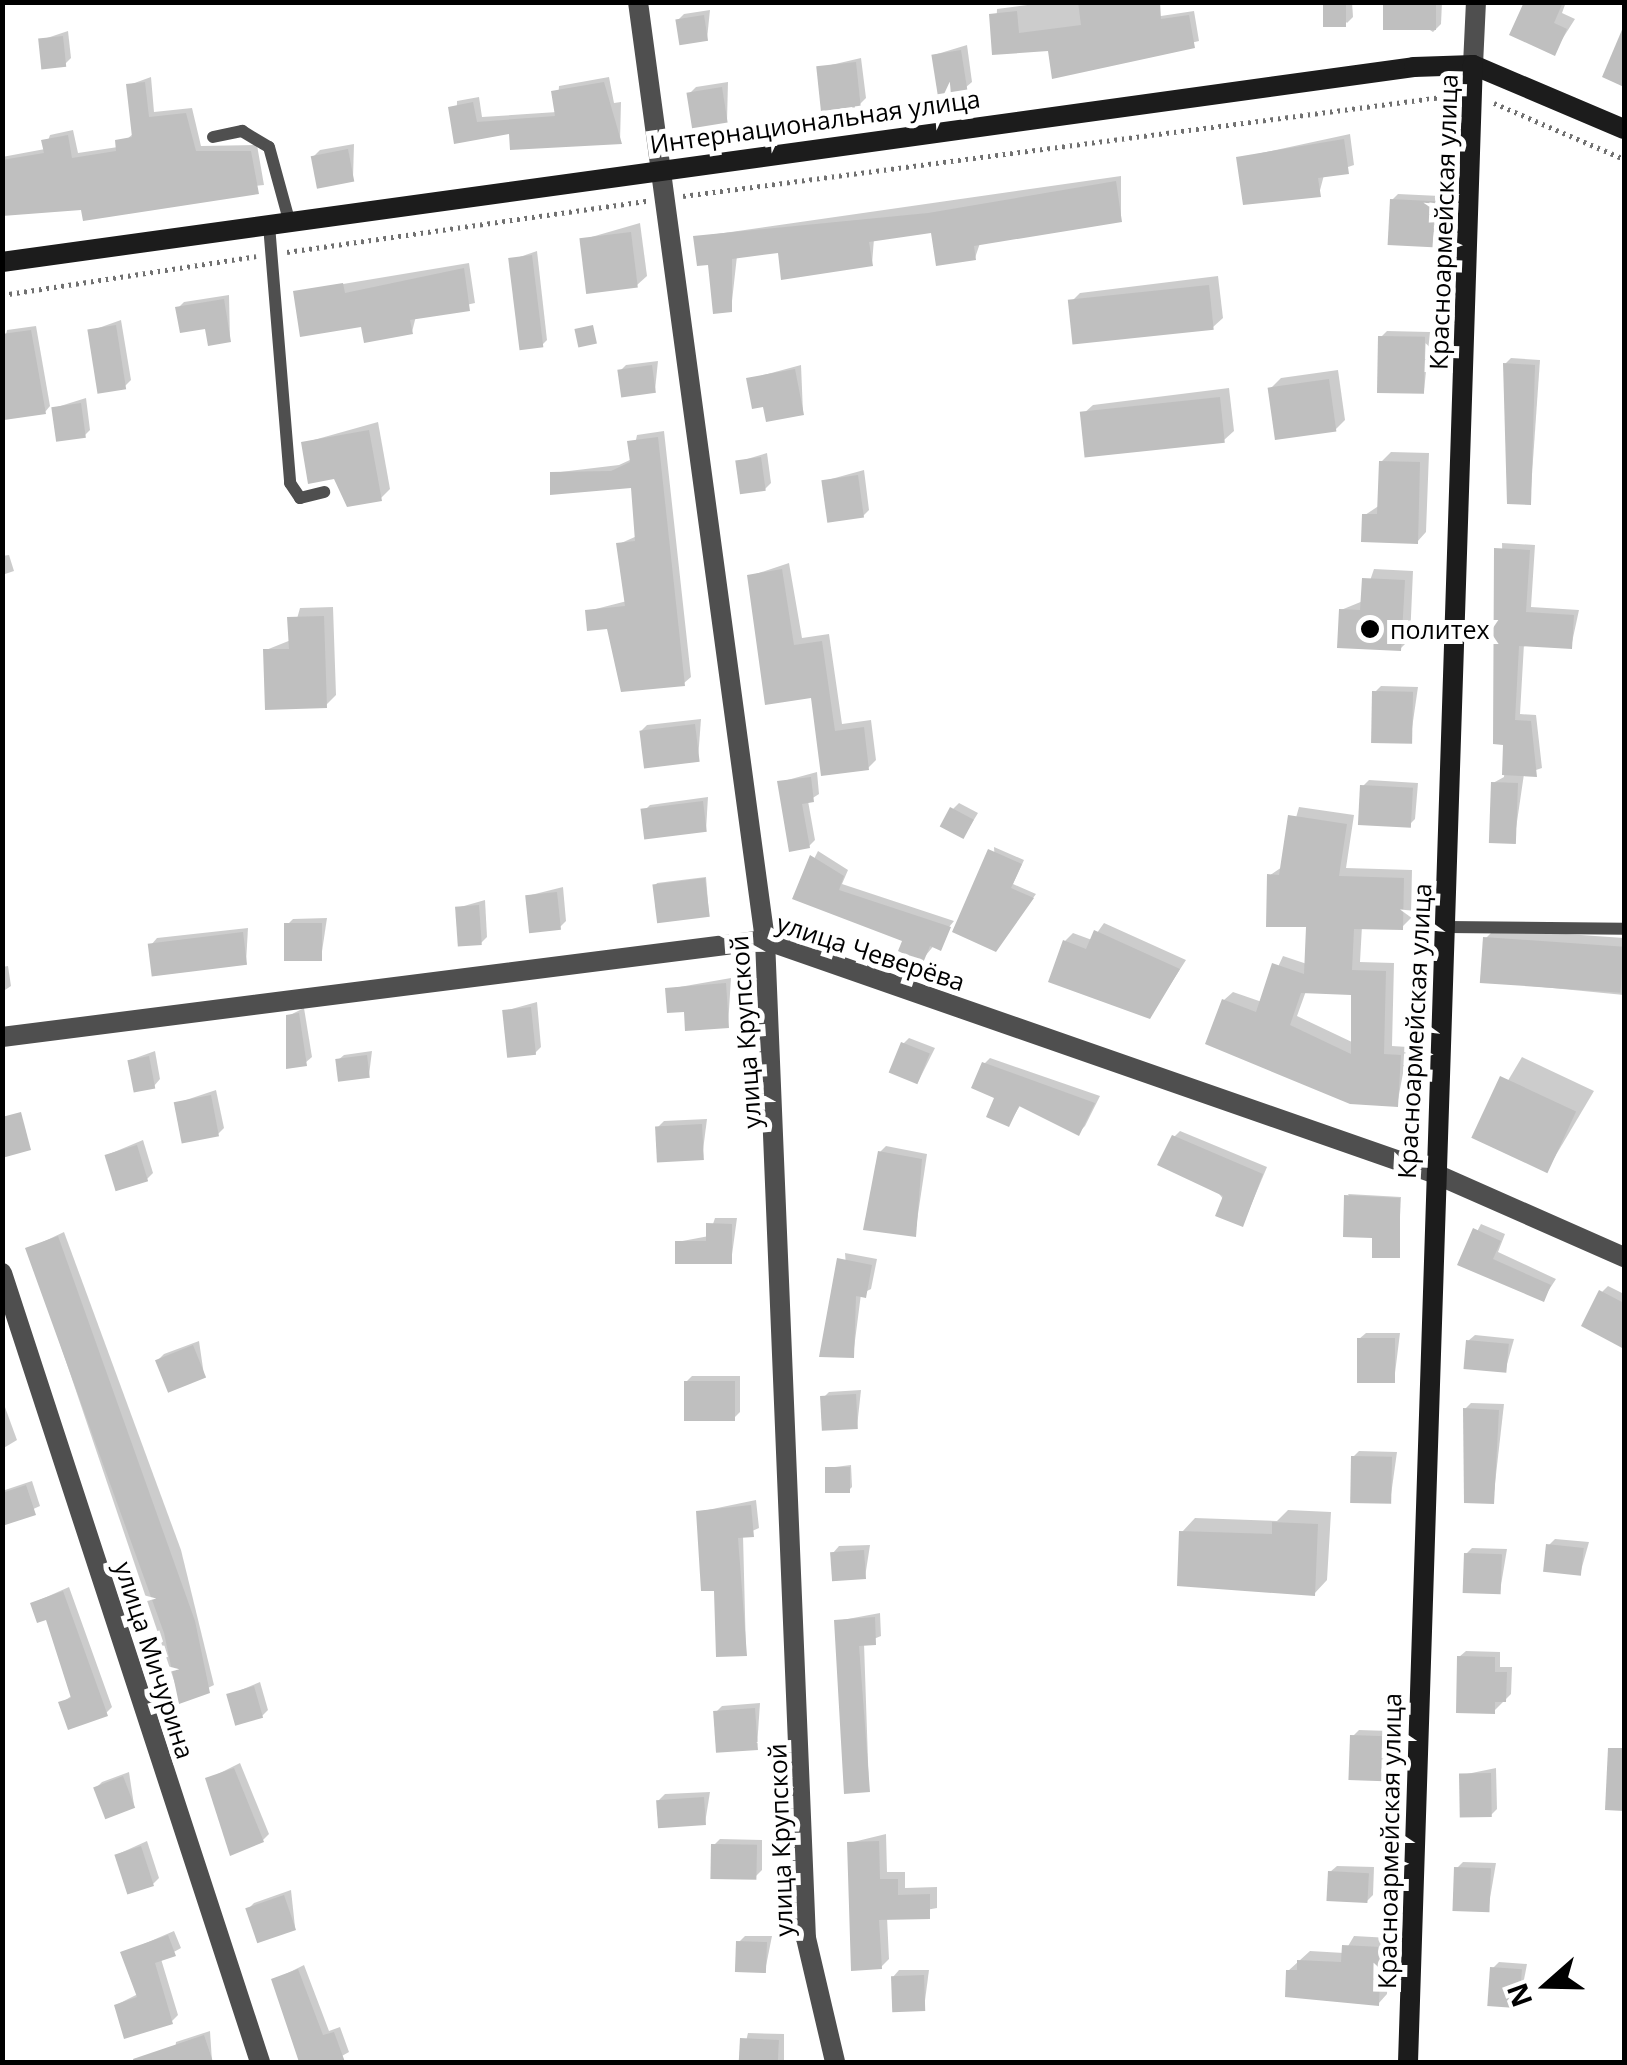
<!DOCTYPE html>
<html>
<head>
<meta charset="utf-8">
<style>
	body { margin:0 }
	#map { position:relative; width:1627px; height:2065px; overflow:hidden; background:#fff; font-family:"Open Sans",sans-serif }
	div>[style] { position:absolute }
	.shadow>* { inset:0; background:#0003 }
	.building>* { inset:0; background:#bfbfbf; transform-origin:0 0 }
	.path>* { height:5px; margin-top:-2.5px; transform-origin:0; background:repeating-linear-gradient(90deg,#717171 0 2.5px,transparent 0 7.5px) }
	.service>* { height:12px; margin:-6px; padding:0 6px; transform-origin:6px; border-radius:6px; background:#4f4f4f }
	.minor>* { height:20px; margin:-10px; padding:0 10px; transform-origin:10px; border-radius:10px; background:#4f4f4f }
	.tertiary>* { height:20px; margin:-10px; padding:0 10px; transform-origin:10px; border-radius:10px; background:#4f4f4f }
	.secondary>* { height:20px; margin:-10px; padding:0 10px; transform-origin:10px; border-radius:10px; background:#1c1c1c }
	.dots>* { width:28px; height:28px; translate:-50% -50%; box-sizing:border-box; border:5px solid #fff; border-radius:50% }
	span { translate:-50% -50%; white-space:nowrap; text-align:center; line-height:1.15; -webkit-text-stroke:10px #fff; paint-order:stroke }
	.street-label { font-size:25px; color:#000 }
	.poi-label { font-size:25px; color:#000 }
	.left { translate:0 -50%; text-align:left }
	.frame { position:absolute; inset:0; border:5px solid #000; pointer-events:none }
	.north { position:absolute; left:1497px; top:1935px; width:100px; height:100px; -webkit-text-stroke:8px #fff; paint-order:stroke; rotate:250deg; font-size:28px; font-weight:700; line-height:40px; text-align:center; color:#000 }
	.north::after { content:''; display:block; margin:auto; width:35px; height:45px; background:#000; clip-path:polygon(50% 0,100% 100%,50% 72%,0 100%) }
</style>
</head>
<body>
<div id="map">
	<div class="shadow">
		<i style="clip-path:polygon(1050px 2px,1138px 2px,1141px 19px,1194px 11px,1199px 41px,1054px 76px,1051px 48px,995px 52px,997px 9px)"></i>
		<i style="clip-path:polygon(1326px 2px,1352px 2px,1353px 17px,1347px 23px)"></i>
		<i style="clip-path:polygon(1386px 2px,1442px 2px,1441px 24px,1433px 32px)"></i>
		<i style="clip-path:polygon(1526px 2px,1566px 2px,1562px 13px,1575px 19px,1554px 52px)"></i>
		<i style="clip-path:polygon(710px 10px,707px 39px,678px 20px,684px 14px)"></i>
		<i style="clip-path:polygon(68px 31px,71px 58px,65px 64px,41px 40px)"></i>
		<i style="clip-path:polygon(967px 45px,972px 82px,965px 88px,934px 55px)"></i>
		<i style="clip-path:polygon(861px 58px,866px 98px,860px 104px,818px 68px)"></i>
		<i style="clip-path:polygon(151px 77px,154px 112px,192px 108px,201px 146px,257px 145px,264px 185px,2px 214px,2px 157px,45px 149px,50px 135px,73px 130px,78px 153px,118px 147px,134px 133px,129px 85px)"></i>
		<i style="clip-path:polygon(609px 77px,614px 103px,621px 102px,620px 142px,512px 148px,511px 131px,456px 141px,457px 101px,479px 97px,482px 117px,557px 112px,559px 86px)"></i>
		<i style="clip-path:polygon(728px 82px,727px 121px,690px 93px,696px 87px)"></i>
		<i style="clip-path:polygon(1350px 134px,1354px 165px,1324px 175px,1319px 194px,1239px 158px)"></i>
		<i style="clip-path:polygon(354px 144px,353px 178px,314px 156px,320px 150px)"></i>
		<i style="clip-path:polygon(1121px 176px,1121px 220px,980px 243px,975px 258px,933px 230px,874px 239px,872px 264px,780px 250px,737px 256px,731px 310px,696px 237px)"></i>
		<i style="clip-path:polygon(1398px 194px,1440px 196px,1432px 244px,1392px 200px)"></i>
		<i style="clip-path:polygon(640px 223px,647px 276px,637px 285px,581px 240px)"></i>
		<i style="clip-path:polygon(537px 251px,547px 340px,542px 345px,511px 260px)"></i>
		<i style="clip-path:polygon(469px 263px,475px 303px,416px 316px,412px 332px,363px 325px,295px 292px)"></i>
		<i style="clip-path:polygon(1218px 276px,1223px 318px,1213px 327px,1070px 303px,1080px 293px)"></i>
		<i style="clip-path:polygon(229px 295px,230px 340px,178px 308px,184px 302px)"></i>
		<i style="clip-path:polygon(121px 320px,131px 380px,124px 387px,90px 331px)"></i>
		<i style="clip-path:polygon(36px 326px,50px 406px,45px 412px,2px 354px,7px 330px)"></i>
		<i style="clip-path:polygon(1387px 331px,1430px 332px,1424px 391px,1381px 337px)"></i>
		<i style="clip-path:polygon(1511px 358px,1540px 360px,1530px 503px,1505px 364px)"></i>
		<i style="clip-path:polygon(658px 361px,655px 390px,620px 371px,626px 365px)"></i>
		<i style="clip-path:polygon(801px 365px,803px 413px,765px 404px,749px 379px)"></i>
		<i style="clip-path:polygon(1338px 370px,1345px 420px,1335px 430px,1271px 388px,1281px 378px)"></i>
		<i style="clip-path:polygon(1229px 388px,1234px 431px,1224px 440px,1083px 414px,1093px 405px)"></i>
		<i style="clip-path:polygon(86px 398px,90px 430px,84px 436px,54px 408px)"></i>
		<i style="clip-path:polygon(378px 422px,390px 489px,380px 499px,335px 476px,303px 443px)"></i>
		<i style="clip-path:polygon(664px 431px,691px 677px,684px 683px,588px 611px,627px 601px,619px 544px,637px 536px,633px 485px,552px 473px,619px 465px,632px 459px,637px 435px)"></i>
		<i style="clip-path:polygon(1391px 452px,1429px 453px,1426px 532px,1417px 542px,1365px 515px,1380px 505px,1381px 462px)"></i>
		<i style="clip-path:polygon(767px 453px,771px 483px,765px 489px,737px 462px)"></i>
		<i style="clip-path:polygon(864px 470px,869px 510px,863px 516px,824px 481px)"></i>
		<i style="clip-path:polygon(1502px 543px,1535px 545px,1531px 607px,1579px 610px,1571px 647px,1524px 644px,1520px 714px,1536px 715px,1542px 768px,1524px 774px,1514px 842px,1493px 783px,1504px 777px,1506px 742px)"></i>
		<i style="clip-path:polygon(9px 555px,14px 571px,2px 575px,2px 556px)"></i>
		<i style="clip-path:polygon(789px 563px,802px 638px,829px 634px,842px 724px,871px 720px,876px 760px,868px 768px,823px 774px,813px 695px,750px 576px)"></i>
		<i style="clip-path:polygon(1374px 569px,1413px 571px,1410px 639px,1400px 649px,1341px 610px,1363px 601px)"></i>
		<i style="clip-path:polygon(333px 607px,336px 695px,326px 705px,266px 650px,291px 640px,300px 608px)"></i>
		<i style="clip-path:polygon(1381px 686px,1418px 687px,1410px 742px,1375px 692px)"></i>
		<i style="clip-path:polygon(701px 719px,698px 759px,641px 731px,647px 725px)"></i>
		<i style="clip-path:polygon(817px 772px,819px 794px,808px 801px,815px 840px,809px 846px,780px 782px)"></i>
		<i style="clip-path:polygon(1369px 780px,1418px 783px,1415px 819px,1409px 825px,1363px 786px)"></i>
		<i style="clip-path:polygon(708px 797px,706px 830px,644px 811px,650px 805px)"></i>
		<i style="clip-path:polygon(959px 803px,978px 813px,964px 836px,953px 809px)"></i>
		<i style="clip-path:polygon(evenodd,1299px 807px,1354px 815px,1346px 868px,1412px 870px,1411px 918px,1402px 927px,1362px 926px,1360px 962px,1394px 963px,1392px 1046px,1408px 1047px,1397px 1105px,1224px 1000px,1233px 992px,1262px 1002px,1283px 956px,1307px 964px,1308px 925px,1269px 876px,1282px 867px,1299px 807px,1306px 991px,1354px 993px,1354px 1043px,1297px 1016px,1306px 991px)"></i>
		<i style="clip-path:polygon(994px 847px,1024px 860px,1013px 884px,1036px 894px,999px 945px)"></i>
		<i style="clip-path:polygon(818px 851px,848px 870px,842px 884px,954px 921px,922px 960px,906px 939px,795px 897px)"></i>
		<i style="clip-path:polygon(706px 877px,709px 915px,655px 886px,657px 883px)"></i>
		<i style="clip-path:polygon(563px 887px,566px 921px,560px 927px,527px 896px)"></i>
		<i style="clip-path:polygon(485px 900px,487px 937px,481px 943px,457px 908px)"></i>
		<i style="clip-path:polygon(327px 918px,321px 958px,287px 925px,293px 919px)"></i>
		<i style="clip-path:polygon(1104px 923px,1186px 960px,1150px 1016px,1065px 941px,1073px 933px,1092px 940px)"></i>
		<i style="clip-path:polygon(248px 928px,246px 963px,151px 945px,157px 938px)"></i>
		<i style="clip-path:polygon(1495px 929px,1624px 938px,1624px 995px,1482px 981px,1485px 939px)"></i>
		<i style="clip-path:polygon(8px 966px,11px 986px,2px 992px,2px 967px)"></i>
		<i style="clip-path:polygon(731px 978px,728px 1026px,686px 1009px,668px 989px)"></i>
		<i style="clip-path:polygon(537px 1002px,541px 1047px,535px 1053px,504px 1011px)"></i>
		<i style="clip-path:polygon(304px 1008px,312px 1057px,305px 1063px,288px 1016px)"></i>
		<i style="clip-path:polygon(909px 1038px,935px 1048px,918px 1082px,903px 1044px)"></i>
		<i style="clip-path:polygon(155px 1051px,160px 1079px,154px 1086px,130px 1060px)"></i>
		<i style="clip-path:polygon(372px 1051px,369px 1075px,337px 1061px,344px 1055px)"></i>
		<i style="clip-path:polygon(1522px 1057px,1594px 1091px,1547px 1170px,1475px 1136px)"></i>
		<i style="clip-path:polygon(990px 1058px,1100px 1096px,1085px 1126px,1079px 1132px,1021px 1104px,1009px 1124px,984px 1064px)"></i>
		<i style="clip-path:polygon(216px 1090px,224px 1128px,218px 1134px,177px 1103px)"></i>
		<i style="clip-path:polygon(707px 1119px,702px 1158px,658px 1127px,664px 1121px)"></i>
		<i style="clip-path:polygon(1180px 1131px,1267px 1167px,1243px 1224px,1174px 1137px)"></i>
		<i style="clip-path:polygon(143px 1140px,153px 1173px,147px 1179px,107px 1155px)"></i>
		<i style="clip-path:polygon(886px 1146px,927px 1154px,915px 1234px,880px 1152px)"></i>
		<i style="clip-path:polygon(1348px 1194px,1401px 1197px,1398px 1256px,1374px 1235px)"></i>
		<i style="clip-path:polygon(715px 1218px,737px 1218px,731px 1262px,677px 1242px,709px 1236px)"></i>
		<i style="clip-path:polygon(1481px 1224px,1505px 1234px,1498px 1252px,1556px 1279px,1543px 1299px,1460px 1264px)"></i>
		<i style="clip-path:polygon(64px 1232px,181px 1550px,214px 1685px,181px 1701px,28px 1249px)"></i>
		<i style="clip-path:polygon(845px 1253px,877px 1259px,871px 1289px,861px 1294px,853px 1356px)"></i>
		<i style="clip-path:polygon(1608px 1286px,1624px 1294px,1623px 1345px,1602px 1292px)"></i>
		<i style="clip-path:polygon(1366px 1333px,1400px 1333px,1394px 1381px,1359px 1339px)"></i>
		<i style="clip-path:polygon(1475px 1335px,1514px 1339px,1505px 1371px,1468px 1341px)"></i>
		<i style="clip-path:polygon(199px 1341px,204px 1375px,158px 1360px,164px 1354px)"></i>
		<i style="clip-path:polygon(692px 1376px,740px 1376px,740px 1412px,734px 1418px,686px 1382px)"></i>
		<i style="clip-path:polygon(861px 1390px,857px 1427px,823px 1398px,829px 1392px)"></i>
		<i style="clip-path:polygon(2px 1399px,17px 1440px,2px 1449px)"></i>
		<i style="clip-path:polygon(1471px 1403px,1504px 1404px,1493px 1501px,1465px 1409px)"></i>
		<i style="clip-path:polygon(1359px 1451px,1397px 1452px,1390px 1502px,1353px 1457px)"></i>
		<i style="clip-path:polygon(851px 1465px,852px 1487px,850px 1489px,827px 1468px)"></i>
		<i style="clip-path:polygon(32px 1481px,40px 1506px,2px 1523px,2px 1491px)"></i>
		<i style="clip-path:polygon(756px 1500px,759px 1528px,743px 1535px,746px 1653px,698px 1512px)"></i>
		<i style="clip-path:polygon(1288px 1510px,1331px 1512px,1327px 1580px,1314px 1594px,1182px 1532px,1195px 1518px,1277px 1521px)"></i>
		<i style="clip-path:polygon(1555px 1539px,1589px 1542px,1580px 1574px,1549px 1545px)"></i>
		<i style="clip-path:polygon(870px 1545px,865px 1577px,833px 1553px,839px 1546px)"></i>
		<i style="clip-path:polygon(1472px 1548px,1507px 1549px,1500px 1591px,1466px 1554px)"></i>
		<i style="clip-path:polygon(69px 1587px,112px 1707px,106px 1713px,61px 1703px,73px 1695px,47px 1617px,33px 1603px)"></i>
		<i style="clip-path:polygon(880px 1613px,881px 1636px,864px 1643px,869px 1790px,837px 1621px)"></i>
		<i style="clip-path:polygon(1466px 1651px,1500px 1652px,1500px 1667px,1512px 1667px,1511px 1694px,1494px 1711px,1459px 1657px)"></i>
		<i style="clip-path:polygon(260px 1682px,268px 1710px,262px 1716px,229px 1695px)"></i>
		<i style="clip-path:polygon(760px 1703px,757px 1747px,716px 1712px,722px 1706px)"></i>
		<i style="clip-path:polygon(1359px 1730px,1391px 1731px,1384px 1778px,1353px 1736px)"></i>
		<i style="clip-path:polygon(240px 1763px,269px 1834px,263px 1840px,208px 1779px)"></i>
		<i style="clip-path:polygon(1496px 1768px,1497px 1809px,1491px 1815px,1462px 1775px)"></i>
		<i style="clip-path:polygon(129px 1772px,134px 1805px,96px 1788px,102px 1782px)"></i>
		<i style="clip-path:polygon(710px 1792px,705px 1823px,659px 1800px,665px 1794px)"></i>
		<i style="clip-path:polygon(886px 1834px,887px 1872px,905px 1872px,905px 1888px,937px 1887px,937px 1908px,887px 1917px,889px 1959px,881px 1967px,849px 1843px)"></i>
		<i style="clip-path:polygon(720px 1839px,762px 1840px,762px 1870px,756px 1876px,713px 1846px)"></i>
		<i style="clip-path:polygon(147px 1841px,159px 1878px,153px 1884px,116px 1855px)"></i>
		<i style="clip-path:polygon(1463px 1862px,1496px 1863px,1488px 1910px,1457px 1868px)"></i>
		<i style="clip-path:polygon(1337px 1866px,1374px 1867px,1373px 1895px,1367px 1901px,1330px 1872px)"></i>
		<i style="clip-path:polygon(291px 1890px,295px 1927px,248px 1909px,254px 1903px)"></i>
		<i style="clip-path:polygon(174px 1931px,181px 1948px,161px 1959px,178px 2015px,172px 2021px,116px 2005px,138px 1994px,123px 1953px)"></i>
		<i style="clip-path:polygon(745px 1936px,772px 1936px,765px 1971px,739px 1942px)"></i>
		<i style="clip-path:polygon(1354px 1936px,1390px 1938px,1387px 1994px,1378px 2004px,1288px 1971px,1310px 1951px,1344px 1953px)"></i>
		<i style="clip-path:polygon(1499px 1962px,1527px 1964px,1519px 2006px,1493px 1968px)"></i>
		<i style="clip-path:polygon(304px 1965px,329px 2031px,340px 2027px,349px 2052px,331px 2062px,314px 2062px,274px 1980px)"></i>
		<i style="clip-path:polygon(899px 1970px,929px 1970px,924px 2008px,893px 1977px)"></i>
		<i style="clip-path:polygon(210px 2031px,212px 2061px,174px 2062px,176px 2042px)"></i>
		<i style="clip-path:polygon(748px 2033px,784px 2034px,784px 2062px,741px 2062px)"></i>
	</div>
	<div class="building">
		<i style="clip-path:polygon(1078px 2px,1160px 2px,1161px 19px,1189px 15px,1195px 48px,1052px 79px,1048px 51px,992px 55px,989px 14px,1017px 11px,1019px 33px,1081px 25px)"></i>
		<i style="left:1323px;top:2px;width:23px;height:25px"></i>
		<i style="left:1383px;top:2px;width:53px;height:28px"></i>
		<i style="clip-path:polygon(1524px 2px,1563px 2px,1554px 23px,1567px 29px,1555px 56px,1509px 35px)"></i>
		<i style="left:704px;top:15px;width:26px;height:29px;rotate:81deg"></i>
		<i style="clip-path:polygon(1624px 25px,1624px 87px,1602px 77px)"></i>
		<i style="left:63px;top:36px;width:31px;height:25px;rotate:84deg"></i>
		<i style="left:961px;top:50px;width:40px;height:30px;rotate:81deg"></i>
		<i style="left:856px;top:62px;width:45px;height:40px;rotate:84deg"></i>
		<i style="clip-path:polygon(145px 82px,149px 117px,186px 113px,196px 151px,251px 151px,259px 194px,83px 221px,81px 210px,2px 216px,2px 160px,44px 153px,41px 140px,68px 135px,72px 158px,116px 151px,115px 140px,132px 137px,126px 84px)"></i>
		<i style="clip-path:polygon(604px 82px,622px 144px,510px 150px,509px 134px,454px 144px,448px 107px,473px 102px,477px 122px,555px 116px,551px 91px)"></i>
		<i style="left:722px;top:87px;width:36px;height:36px;rotate:81deg"></i>
		<i style="clip-path:polygon(1344px 139px,1349px 174px,1318px 178px,1321px 197px,1243px 205px,1236px 157px)"></i>
		<i style="left:348px;top:149px;width:33px;height:38px;rotate:79deg"></i>
		<i style="clip-path:polygon(1116px 181px,1122px 222px,974px 246px,976px 260px,936px 266px,931px 233px,869px 242px,873px 266px,781px 280px,778px 253px,732px 259px,732px 312px,713px 314px,708px 265px,697px 266px,693px 236px,928px 213px)"></i>
		<i style="left:1390px;top:199px;width:45px;height:46px;rotate:3deg"></i>
		<i style="left:631px;top:232px;width:56px;height:52px;rotate:83deg"></i>
		<i style="left:532px;top:255px;width:93px;height:24px;rotate:83deg"></i>
		<i style="clip-path:polygon(464px 268px,470px 311px,410px 320px,413px 334px,364px 343px,361px 327px,300px 337px,293px 291px,343px 283px,345px 293px)"></i>
		<i style="left:1209px;top:285px;width:45px;height:142px;rotate:84deg"></i>
		<i style="clip-path:polygon(224px 299px,231px 342px,208px 346px,205px 329px,180px 333px,175px 307px)"></i>
		<i style="left:116px;top:325px;width:65px;height:29px;rotate:81deg"></i>
		<i style="left:593px;top:325px;width:19px;height:19px;rotate:78deg"></i>
		<i style="clip-path:polygon(31px 330px,46px 414px,4px 420px,2px 334px)"></i>
		<i style="left:1378px;top:336px;width:47px;height:57px;rotate:1deg"></i>
		<i style="clip-path:polygon(1503px 363px,1535px 365px,1531px 505px,1507px 504px)"></i>
		<i style="left:652px;top:365px;width:28px;height:35px;rotate:82deg"></i>
		<i style="clip-path:polygon(795px 369px,804px 415px,766px 422px,763px 407px,752px 409px,746px 378px)"></i>
		<i style="left:1329px;top:379px;width:53px;height:62px;rotate:82deg"></i>
		<i style="left:1220px;top:397px;width:46px;height:141px;rotate:84deg"></i>
		<i style="left:81px;top:403px;width:35px;height:30px;rotate:82deg"></i>
		<i style="clip-path:polygon(369px 430px,382px 501px,347px 507px,334px 479px,308px 484px,301px 442px)"></i>
		<i style="clip-path:polygon(658px 437px,685px 686px,621px 692px,607px 629px,587px 631px,585px 610px,625px 606px,616px 543px,635px 541px,631px 488px,550px 495px,550px 472px,611px 471px,630px 462px,627px 441px)"></i>
		<i style="left:761px;top:457px;width:34px;height:26px;rotate:82deg"></i>
		<i style="clip-path:polygon(1379px 461px,1420px 462px,1418px 544px,1361px 542px,1362px 514px,1377px 514px)"></i>
		<i style="left:858px;top:475px;width:43px;height:37px;rotate:82deg"></i>
		<i style="clip-path:polygon(1494px 548px,1530px 550px,1526px 612px,1574px 615px,1572px 649px,1519px 646px,1515px 720px,1531px 721px,1537px 777px,1502px 775px,1503px 745px,1493px 744px)"></i>
		<i style="clip-path:polygon(782px 569px,794px 645px,822px 641px,835px 731px,864px 727px,869px 770px,821px 776px,811px 698px,765px 705px,747px 575px)"></i>
		<i style="clip-path:polygon(1362px 578px,1405px 580px,1401px 651px,1337px 648px,1339px 609px,1360px 610px)"></i>
		<i style="clip-path:polygon(324px 616px,327px 708px,265px 710px,263px 649px,289px 649px,287px 617px)"></i>
		<i style="left:1372px;top:691px;width:41px;height:52px;rotate:1deg"></i>
		<i style="left:695px;top:724px;width:38px;height:56px;rotate:83deg"></i>
		<i style="clip-path:polygon(811px 777px,814px 802px,802px 804px,810px 848px,789px 852px,777px 781px)"></i>
		<i style="left:1491px;top:782px;width:27px;height:61px;rotate:2deg"></i>
		<i style="left:1360px;top:785px;width:53px;height:40px;rotate:3deg"></i>
		<i style="left:703px;top:801px;width:31px;height:63px;rotate:83deg"></i>
		<i style="left:950px;top:807px;width:27px;height:22px;rotate:28deg"></i>
		<i style="clip-path:polygon(evenodd,1288px 815px,1347px 824px,1339px 876px,1404px 878px,1403px 930px,1354px 929px,1352px 970px,1386px 971px,1384px 1054px,1401px 1055px,1398px 1107px,1350px 1104px,1205px 1044px,1222px 999px,1256px 1012px,1272px 963px,1304px 974px,1306px 927px,1266px 927px,1267px 874px,1279px 875px,1288px 815px,1301px 993px,1351px 995px,1351px 1054px,1290px 1025px,1301px 993px)"></i>
		<i style="clip-path:polygon(988px 849px,1022px 864px,1011px 888px,1034px 898px,996px 952px,952px 932px)"></i>
		<i style="clip-path:polygon(810px 855px,844px 876px,839px 890px,951px 927px,941px 951px,930px 946px,923px 963px,898px 951px,902px 941px,792px 899px)"></i>
		<i style="left:705px;top:878px;width:39px;height:53px;rotate:83deg"></i>
		<i style="left:557px;top:892px;width:38px;height:32px;rotate:84deg"></i>
		<i style="left:479px;top:905px;width:40px;height:24px;rotate:86deg"></i>
		<i style="left:322px;top:923px;width:38px;height:38px;rotate:90deg"></i>
		<i style="clip-path:polygon(1094px 930px,1180px 969px,1150px 1019px,1048px 982px,1063px 940px,1086px 949px)"></i>
		<i style="left:243px;top:932px;width:33px;height:96px;rotate:83deg"></i>
		<i style="left:1483px;top:937px;width:141px;height:46px;rotate:4deg"></i>
		<i style="clip-path:polygon(726px 983px,729px 1028px,685px 1031px,684px 1012px,667px 1013px,665px 988px)"></i>
		<i style="left:531px;top:1007px;width:48px;height:29px;rotate:84deg"></i>
		<i style="clip-path:polygon(299px 1013px,307px 1066px,286px 1069px,286px 1015px)"></i>
		<i style="left:901px;top:1042px;width:31px;height:33px;rotate:22deg"></i>
		<i style="left:367px;top:1055px;width:23px;height:32px;rotate:83deg"></i>
		<i style="left:149px;top:1056px;width:33px;height:22px;rotate:79deg"></i>
		<i style="clip-path:polygon(982px 1062px,1095px 1103px,1079px 1136px,1019px 1106px,1009px 1127px,986px 1117px,994px 1098px,971px 1088px)"></i>
		<i style="left:1500px;top:1076px;width:84px;height:68px;rotate:25deg"></i>
		<i style="left:211px;top:1095px;width:42px;height:38px;rotate:79deg"></i>
		<i style="clip-path:polygon(21px 1112px,31px 1150px,2px 1158px,2px 1117px)"></i>
		<i style="left:702px;top:1124px;width:36px;height:47px;rotate:87deg"></i>
		<i style="clip-path:polygon(1172px 1135px,1263px 1174px,1243px 1227px,1215px 1216px,1223px 1196px,1157px 1165px)"></i>
		<i style="left:137px;top:1145px;width:38px;height:34px;rotate:73deg"></i>
		<i style="clip-path:polygon(878px 1151px,922px 1159px,916px 1237px,863px 1230px)"></i>
		<i style="clip-path:polygon(1344px 1195px,1400px 1198px,1400px 1258px,1372px 1258px,1372px 1238px,1343px 1237px)"></i>
		<i style="clip-path:polygon(706px 1223px,732px 1224px,732px 1264px,675px 1264px,675px 1241px,706px 1241px)"></i>
		<i style="clip-path:polygon(1473px 1228px,1501px 1241px,1493px 1259px,1551px 1285px,1544px 1302px,1457px 1265px)"></i>
		<i style="clip-path:polygon(58px 1236px,195px 1621px,210px 1693px,179px 1704px,164px 1633px,25px 1248px)"></i>
		<i style="clip-path:polygon(837px 1258px,872px 1265px,866px 1298px,856px 1296px,854px 1358px,819px 1357px)"></i>
		<i style="clip-path:polygon(1599px 1290px,1624px 1303px,1624px 1349px,1581px 1326px)"></i>
		<i style="left:1357px;top:1338px;width:38px;height:45px"></i>
		<i style="left:1466px;top:1340px;width:43px;height:29px;rotate:5deg"></i>
		<i style="left:193px;top:1345px;width:35px;height:41px;rotate:68deg"></i>
		<i style="left:684px;top:1381px;width:51px;height:40px"></i>
		<i style="left:856px;top:1394px;width:35px;height:36px;rotate:87deg"></i>
		<i style="clip-path:polygon(1463px 1408px,1499px 1410px,1494px 1504px,1464px 1503px)"></i>
		<i style="left:1351px;top:1456px;width:41px;height:47px;rotate:1deg"></i>
		<i style="left:825px;top:1467px;width:25px;height:26px"></i>
		<i style="clip-path:polygon(26px 1485px,36px 1515px,2px 1526px,2px 1493px)"></i>
		<i style="clip-path:polygon(751px 1505px,754px 1537px,738px 1538px,747px 1656px,716px 1657px,714px 1591px,701px 1591px,696px 1511px)"></i>
		<i style="clip-path:polygon(1272px 1522px,1318px 1524px,1315px 1596px,1177px 1586px,1179px 1531px,1272px 1534px)"></i>
		<i style="left:1546px;top:1544px;width:38px;height:28px;rotate:6deg"></i>
		<i style="left:864px;top:1550px;width:29px;height:34px;rotate:86deg"></i>
		<i style="left:1464px;top:1553px;width:38px;height:40px;rotate:2deg"></i>
		<i style="clip-path:polygon(63px 1591px,108px 1716px,68px 1730px,58px 1702px,71px 1698px,46px 1620px,37px 1623px,30px 1603px)"></i>
		<i style="clip-path:polygon(875px 1617px,876px 1645px,859px 1646px,870px 1792px,844px 1794px,834px 1620px)"></i>
		<i style="clip-path:polygon(1457px 1656px,1495px 1657px,1495px 1672px,1507px 1672px,1506px 1702px,1495px 1702px,1495px 1714px,1456px 1713px)"></i>
		<i style="left:254px;top:1686px;width:33px;height:29px;rotate:74deg"></i>
		<i style="left:755px;top:1708px;width:42px;height:42px;rotate:86deg"></i>
		<i style="left:1350px;top:1735px;width:36px;height:45px;rotate:2deg"></i>
		<i style="clip-path:polygon(1608px 1748px,1624px 1748px,1624px 1811px,1605px 1810px)"></i>
		<i style="clip-path:polygon(234px 1768px,264px 1842px,230px 1856px,205px 1778px)"></i>
		<i style="left:1491px;top:1773px;width:44px;height:32px;rotate:89deg"></i>
		<i style="left:123px;top:1776px;width:34px;height:32px;rotate:69deg"></i>
		<i style="left:704px;top:1797px;width:28px;height:48px;rotate:86deg"></i>
		<i style="clip-path:polygon(879px 1841px,880px 1879px,898px 1879px,898px 1895px,930px 1894px,930px 1919px,879px 1920px,882px 1969px,851px 1971px,847px 1842px)"></i>
		<i style="left:711px;top:1844px;width:46px;height:35px;rotate:1deg"></i>
		<i style="left:141px;top:1846px;width:42px;height:28px;rotate:72deg"></i>
		<i style="left:1454px;top:1867px;width:37px;height:44px;rotate:2deg"></i>
		<i style="left:1328px;top:1871px;width:41px;height:30px;rotate:3deg"></i>
		<i style="left:284px;top:1895px;width:37px;height:41px;rotate:71deg"></i>
		<i style="clip-path:polygon(168px 1935px,176px 1956px,155px 1963px,173px 2024px,124px 2039px,114px 2005px,137px 1997px,120px 1952px)"></i>
		<i style="left:736px;top:1941px;width:31px;height:31px;rotate:2deg"></i>
		<i style="clip-path:polygon(1342px 1945px,1381px 1947px,1379px 2006px,1285px 1997px,1286px 1970px,1297px 1970px,1297px 1960px,1341px 1962px)"></i>
		<i style="left:1490px;top:1967px;width:32px;height:39px;rotate:4deg"></i>
		<i style="clip-path:polygon(298px 1969px,323px 2035px,334px 2032px,345px 2062px,299px 2062px,271px 1979px)"></i>
		<i style="left:924px;top:1975px;width:36px;height:33px;rotate:88deg"></i>
		<i style="clip-path:polygon(204px 2035px,213px 2062px,134px 2062px,133px 2059px)"></i>
		<i style="left:740px;top:2038px;width:39px;height:24px;rotate:3deg"></i>
	</div>
	<div class="path">
		<i style="left:1494px;top:103px;width:142px;rotate:23.3deg"></i>
		<i style="left:683px;top:196px;width:773px;rotate:-7.43deg"></i>
		<i style="left:287px;top:252px;width:364px;rotate:-8.1deg"></i>
		<i style="left:2px;top:295px;width:257px;rotate:-8.7deg"></i>
	</div>
	<div class="service">
		<i style="left:213px;top:137px;width:30px;rotate:-12deg"></i>
		<i style="left:242px;top:131px;width:31px;rotate:31deg"></i>
		<i style="left:269px;top:147px;width:80px;rotate:74.7deg"></i>
		<i style="left:269px;top:225px;width:259px;rotate:85.3deg"></i>
		<i style="left:290px;top:483px;width:18px;rotate:56deg"></i>
		<i style="left:300px;top:498px;width:25px;rotate:-14deg"></i>
		<i style="left:1447px;top:927px;width:177px;rotate:0.6deg"></i>
	</div>
	<div class="minor">
		<i style="left:638px;top:2px;width:947px;rotate:82.29deg"></i>
		<i style="left:765px;top:940px;width:999px;rotate:87.65deg"></i>
		<i style="left:806px;top:1938px;width:127px;rotate:76.8deg"></i>
		<i style="left:2px;top:1273px;width:830px;rotate:71.89deg"></i>
	</div>
	<div class="tertiary">
		<i style="left:1473px;top:65px;width:63px;rotate:-87.3deg"></i>
		<i style="left:2px;top:1037px;width:769px;rotate:-7.25deg"></i>
		<i style="left:765px;top:940px;width:705px;rotate:19.21deg"></i>
		<i style="left:1431px;top:1172px;width:211px;rotate:23.8deg"></i>
	</div>
	<div class="secondary">
		<i style="left:2px;top:262px;width:1425px;rotate:-7.86deg"></i>
		<i style="left:1414px;top:67px;width:59px;rotate:-1.9deg"></i>
		<i style="left:1473px;top:65px;width:164px;rotate:23deg"></i>
		<i style="left:1408px;top:2062px;width:1998px;rotate:-88.14deg"></i>
	</div>
	<div class="dots">
		<i style="left:1370px;top:629px;background:#000"></i>
	</div>
	<div class="street-label">
		<span style="left:815px;top:121px;rotate:-8deg">Интернациональная улица</span>
		<span style="left:1443px;top:222px;rotate:-88deg">Красноармейская улица</span>
		<span style="left:871px;top:952px;rotate:18deg">улица Чеверёва</span>
		<span style="left:1414px;top:1031px;rotate:-87deg">Красноармейская улица</span>
		<span style="left:745px;top:1032px;rotate:-94deg">улица Крупской</span>
		<span style="left:155px;top:1660px;rotate:72deg">улица Мичурина</span>
		<span style="left:780px;top:1840px;rotate:-92deg">улица Крупской</span>
		<span style="left:1389px;top:1841px;rotate:-89deg">Красноармейская улица</span>
	</div>
	<div class="poi-label">
		<span class="left" style="left:1390px;top:629px">политех</span>
	</div>
	<div class="frame"></div>
	<div class="north">N</div>
</div>
</body>
</html>
